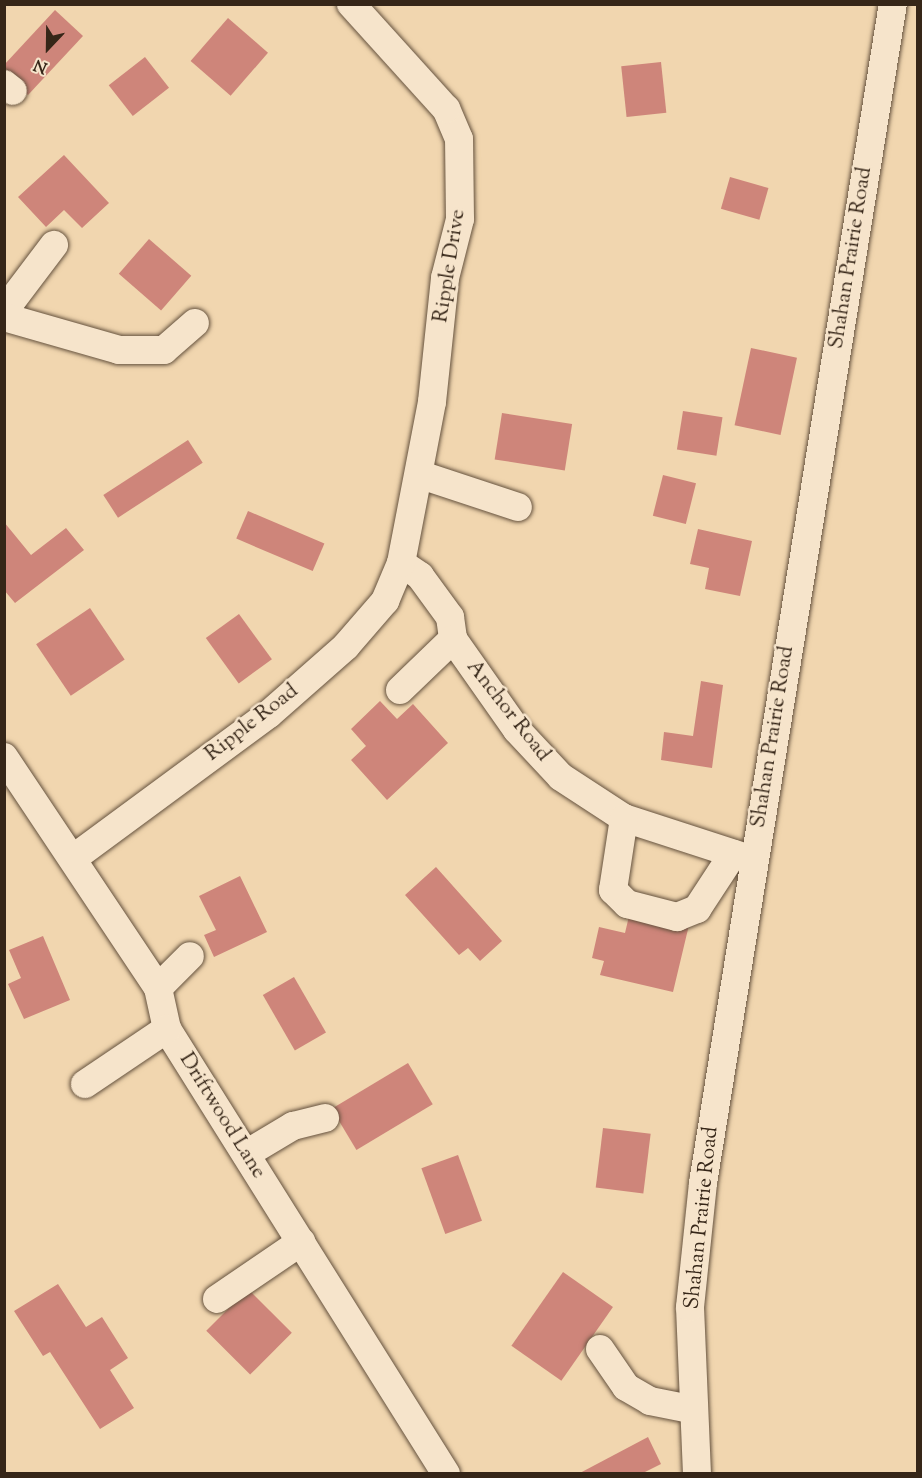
<!DOCTYPE html>
<html>
<head>
<meta charset="utf-8">
<style>
	body { margin:0 }
	#map { position:relative; width:922px; height:1478px; overflow:hidden; background:#f1d6af; font-family:"Sorts Mill Goudy",serif }
	div>[style] { position:absolute }
	.building>* { inset:0; background:#ce857a; transform-origin:0 0 }
	.roads { filter:drop-shadow(0 0 2px #65523e) drop-shadow(0 0 2px #65523e) }
	.minor>* { height:28px; margin:-14px; padding:0 14px; transform-origin:14px; border-radius:14px; background:#f6e4cb }
	span { translate:-50% -50%; white-space:nowrap; text-align:center; line-height:1.15; -webkit-text-stroke:5px #f6e4cb; paint-order:stroke }
	.street-label { font-size:21px; color:#362618 }
	.frame { position:absolute; inset:0; border:6px solid #362618; pointer-events:none }
	.north { position:absolute; left:18px; top:18px; width:60px; height:60px; -webkit-text-stroke:4px #f6e4cb; paint-order:stroke; rotate:202deg; font-size:16px; font-weight:700; line-height:24px; text-align:center; color:#362618 }
	.north::after { content:''; display:block; margin:auto; width:21px; height:27px; background:#362618; clip-path:polygon(50% 0,100% 100%,50% 72%,0 100%) }
</style>
</head>
<body>
<div id="map">
	<div class="building">
		<i style="clip-path:polygon(55px 10px,83px 36px,28px 95px,4px 73px,4px 65px)"></i>
		<i style="left:228px;top:18px;width:53px;height:57px;rotate:41deg"></i>
		<i style="left:145px;top:57px;width:39px;height:46px;rotate:52deg"></i>
		<i style="left:661px;top:62px;width:51px;height:40px;rotate:84deg"></i>
		<i style="clip-path:polygon(64px 155px,109px 203px,82px 228px,64px 210px,46px 227px,18px 197px)"></i>
		<i style="left:730px;top:177px;width:40px;height:33px;rotate:16deg"></i>
		<i style="left:149px;top:239px;width:56px;height:46px;rotate:41deg"></i>
		<i style="left:751px;top:348px;width:47px;height:79px;rotate:12deg"></i>
		<i style="left:683px;top:411px;width:40px;height:39px;rotate:9deg"></i>
		<i style="left:502px;top:413px;width:71px;height:47px;rotate:9deg"></i>
		<i style="left:188px;top:440px;width:27px;height:101px;rotate:57deg"></i>
		<i style="left:663px;top:475px;width:34px;height:42px;rotate:14deg"></i>
		<i style="left:248px;top:511px;width:83px;height:30px;rotate:23deg"></i>
		<i style="clip-path:polygon(4px 522px,31px 555px,66px 528px,84px 550px,15px 603px,4px 590px)"></i>
		<i style="clip-path:polygon(698px 529px,752px 541px,740px 596px,705px 589px,709px 568px,690px 564px)"></i>
		<i style="left:90px;top:608px;width:62px;height:65px;rotate:56deg"></i>
		<i style="left:239px;top:614px;width:56px;height:41px;rotate:54deg"></i>
		<i style="clip-path:polygon(701px 681px,723px 685px,712px 768px,661px 760px,664px 732px,693px 736px)"></i>
		<i style="clip-path:polygon(380px 701px,397px 719px,413px 704px,448px 743px,387px 800px,351px 760px,366px 746px,351px 729px)"></i>
		<i style="clip-path:polygon(436px 867px,502px 941px,480px 961px,468px 948px,459px 955px,405px 895px)"></i>
		<i style="clip-path:polygon(240px 876px,267px 932px,214px 957px,204px 935px,216px 930px,199px 896px)"></i>
		<i style="clip-path:polygon(630px 912px,689px 925px,673px 992px,600px 975px,604px 961px,592px 958px,599px 927px,625px 933px)"></i>
		<i style="clip-path:polygon(43px 936px,70px 1000px,24px 1019px,8px 984px,21px 978px,9px 950px)"></i>
		<i style="left:294px;top:977px;width:64px;height:36px;rotate:60deg"></i>
		<i style="left:408px;top:1063px;width:48px;height:89px;rotate:59deg"></i>
		<i style="left:603px;top:1128px;width:48px;height:60px;rotate:7deg"></i>
		<i style="left:458px;top:1155px;width:70px;height:39px;rotate:70deg"></i>
		<i style="left:563px;top:1272px;width:61px;height:90px;rotate:35deg"></i>
		<i style="clip-path:polygon(58px 1284px,86px 1327px,102px 1317px,128px 1358px,110px 1370px,134px 1408px,100px 1429px,50px 1352px,43px 1356px,14px 1311px)"></i>
		<i style="left:248px;top:1289px;width:62px;height:59px;rotate:45deg"></i>
		<i style="clip-path:polygon(648px 1437px,661px 1464px,641px 1474px,578px 1474px)"></i>
	</div>
	<div class="roads">
		<div class="minor">
			<i style="left:4px;top:84px;width:11px;rotate:38deg"></i>
			<i style="left:4px;top:311px;width:83px;rotate:-52.9deg"></i>
			<i style="left:4px;top:317px;width:120px;rotate:16deg"></i>
			<i style="left:119px;top:350px;width:45px"></i>
			<i style="left:164px;top:350px;width:41px;rotate:-41.1deg"></i>
			<i style="left:421px;top:475px;width:102px;rotate:18.3deg"></i>
			<i style="left:401px;top:563px;width:23px;rotate:34deg"></i>
			<i style="left:420px;top:576px;width:51px;rotate:53.8deg"></i>
			<i style="left:450px;top:617px;width:22px;rotate:82deg"></i>
			<i style="left:453px;top:639px;width:111px;rotate:54.9deg"></i>
			<i style="left:517px;top:730px;width:64px;rotate:46.9deg"></i>
			<i style="left:561px;top:777px;width:75px;rotate:33.1deg"></i>
			<i style="left:624px;top:818px;width:136px;rotate:18deg"></i>
			<i style="left:400px;top:690px;width:74px;rotate:-43.9deg"></i>
			<i style="left:4px;top:757px;width:278px;rotate:56.3deg"></i>
			<i style="left:158px;top:988px;width:42px;rotate:77.6deg"></i>
			<i style="left:167px;top:1029px;width:525px;rotate:57.91deg"></i>
			<i style="left:624px;top:818px;width:73px;rotate:98.7deg"></i>
			<i style="left:613px;top:890px;width:20px;rotate:45deg"></i>
			<i style="left:627px;top:904px;width:52px;rotate:14.6deg"></i>
			<i style="left:677px;top:917px;width:22px;rotate:-22deg"></i>
			<i style="left:697px;top:909px;width:66px;rotate:-56.8deg"></i>
			<i style="left:75px;top:857px;width:241px;rotate:-36.4deg"></i>
			<i style="left:269px;top:714px;width:103px;rotate:-41.4deg"></i>
			<i style="left:346px;top:646px;width:60px;rotate:-49.1deg"></i>
			<i style="left:385px;top:601px;width:41px;rotate:-67.2deg"></i>
			<i style="left:401px;top:563px;width:164px;rotate:-79.1deg"></i>
			<i style="left:432px;top:402px;width:125px;rotate:-84deg"></i>
			<i style="left:445px;top:278px;width:61px;rotate:-75.7deg"></i>
			<i style="left:460px;top:219px;width:80px;rotate:-90.7deg"></i>
			<i style="left:459px;top:139px;width:33px;rotate:-113deg"></i>
			<i style="left:446px;top:109px;width:142px;rotate:-132.1deg"></i>
			<i style="left:158px;top:988px;width:45px;rotate:-45deg"></i>
			<i style="left:85px;top:1084px;width:99px;rotate:-33.9deg"></i>
			<i style="left:246px;top:1154px;width:55px;rotate:-30.8deg"></i>
			<i style="left:293px;top:1126px;width:33px;rotate:-14deg"></i>
			<i style="left:217px;top:1299px;width:102px;rotate:-34.2deg"></i>
			<i style="left:600px;top:1349px;width:46px;rotate:55.6deg"></i>
			<i style="left:626px;top:1387px;width:28px;rotate:30deg"></i>
			<i style="left:650px;top:1401px;width:41px;rotate:11.3deg"></i>
			<i style="left:697px;top:1474px;width:167px;rotate:-92.4deg"></i>
			<i style="left:690px;top:1307px;width:125px;rotate:-84deg"></i>
			<i style="left:703px;top:1183px;width:1194px;rotate:-80.85deg"></i>
		</div>
	</div>
	<div class="street-label">
		<span style="left:851px;top:258px;rotate:-81deg">Shahan Prairie Road</span>
		<span style="left:450px;top:266px;rotate:-81deg">Ripple Drive</span>
		<span style="left:508px;top:711px;rotate:52deg">Anchor Road</span>
		<span style="left:252px;top:723px;rotate:-38deg">Ripple Road</span>
		<span style="left:773px;top:737px;rotate:-81deg">Shahan Prairie Road</span>
		<span style="left:222px;top:1116px;rotate:58deg">Driftwood Lane</span>
		<span style="left:702px;top:1218px;rotate:-84deg">Shahan Prairie Road</span>
	</div>
	<div class="frame"></div>
	<div class="north">N</div>
</div>
</body>
</html>
